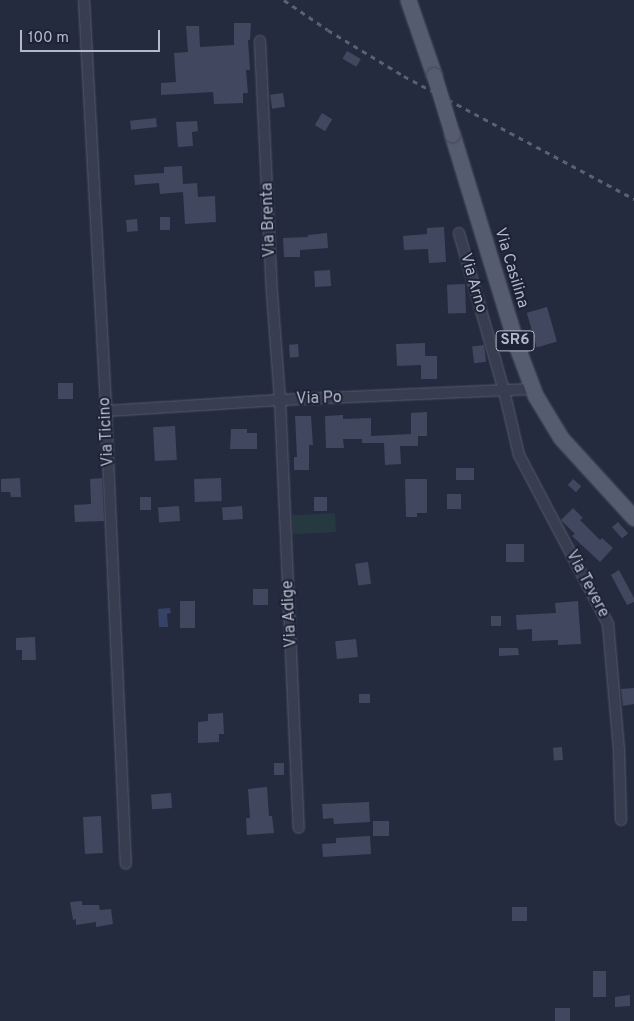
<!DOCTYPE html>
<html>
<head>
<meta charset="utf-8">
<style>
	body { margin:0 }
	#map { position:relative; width:634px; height:1021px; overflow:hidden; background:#242b3f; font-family:Overpass,sans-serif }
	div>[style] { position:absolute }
	.green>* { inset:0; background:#263840; transform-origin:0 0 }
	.water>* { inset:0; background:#374366 }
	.building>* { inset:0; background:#40475f; transform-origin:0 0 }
	.roads { filter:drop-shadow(0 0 1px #565b6d) drop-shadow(0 0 1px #565b6d) }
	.street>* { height:10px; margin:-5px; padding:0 5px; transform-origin:5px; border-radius:5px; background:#383d4f }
	.primary>* { height:15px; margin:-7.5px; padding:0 7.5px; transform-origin:7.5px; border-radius:7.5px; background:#565c6f }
	.rail>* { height:2.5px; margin-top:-1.25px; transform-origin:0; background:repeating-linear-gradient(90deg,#5a6176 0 5px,transparent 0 10px) }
	.bridges { filter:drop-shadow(0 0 1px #414658) drop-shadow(0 0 1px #414658) }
	.primary-bridge>* { height:15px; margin:-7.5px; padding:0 7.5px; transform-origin:7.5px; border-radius:7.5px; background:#565c6f }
	span { translate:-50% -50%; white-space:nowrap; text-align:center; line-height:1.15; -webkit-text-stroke:4px #1d2234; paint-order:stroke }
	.shield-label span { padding:1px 4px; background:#1d2234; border:1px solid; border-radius:4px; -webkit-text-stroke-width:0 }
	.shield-label { font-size:15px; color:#b4b9ca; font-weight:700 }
	.street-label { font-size:16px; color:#b4b9ca }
	.scale { position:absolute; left:20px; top:30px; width:140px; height:22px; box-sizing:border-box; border:2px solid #b4b9ca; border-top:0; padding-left:6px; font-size:15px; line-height:18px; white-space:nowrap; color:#b4b9ca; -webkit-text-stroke:4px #1d2234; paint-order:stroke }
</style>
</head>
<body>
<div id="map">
	<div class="green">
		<i style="left:335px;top:513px;width:19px;height:43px;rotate:87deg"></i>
	</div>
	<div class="water">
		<i style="clip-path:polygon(170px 608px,171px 613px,167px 614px,168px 627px,159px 627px,158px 609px)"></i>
	</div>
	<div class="building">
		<i style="clip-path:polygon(234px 23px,251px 23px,250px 40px,248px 40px,250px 70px,246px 70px,248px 93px,243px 93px,243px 103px,214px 104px,213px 92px,161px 95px,161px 83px,176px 82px,174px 53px,188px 52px,186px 26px,199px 26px,200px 47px,234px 45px)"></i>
		<i style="left:347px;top:51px;width:16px;height:9px;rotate:30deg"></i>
		<i style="left:283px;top:93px;width:14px;height:13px;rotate:82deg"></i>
		<i style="left:322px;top:113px;width:12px;height:14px;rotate:31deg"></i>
		<i style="left:156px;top:118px;width:9px;height:26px;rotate:84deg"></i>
		<i style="clip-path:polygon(197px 121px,198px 131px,192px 132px,193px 146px,178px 147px,176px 122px)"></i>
		<i style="clip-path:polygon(182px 166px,183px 184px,197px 183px,198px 197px,215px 196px,216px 222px,185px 224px,183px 192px,160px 194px,159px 183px,135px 185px,134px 175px,164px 173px,164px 167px)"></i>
		<i style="left:170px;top:217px;width:13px;height:10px;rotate:90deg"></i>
		<i style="left:137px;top:219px;width:12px;height:11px;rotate:85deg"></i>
		<i style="clip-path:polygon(444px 227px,446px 262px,429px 263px,428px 249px,404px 250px,403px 236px,427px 234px,427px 228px)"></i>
		<i style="clip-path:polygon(327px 233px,328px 248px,300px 250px,300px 257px,284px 257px,283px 238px,308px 237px,308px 235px)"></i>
		<i style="left:330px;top:270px;width:16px;height:16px;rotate:86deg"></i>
		<i style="left:465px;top:284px;width:29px;height:18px;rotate:88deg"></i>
		<i style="left:547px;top:307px;width:36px;height:21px;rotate:74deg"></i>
		<i style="clip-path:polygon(425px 343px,425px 356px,437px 356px,437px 379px,421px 379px,421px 365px,397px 366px,396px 344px)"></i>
		<i style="left:298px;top:344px;width:13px;height:9px;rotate:86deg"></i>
		<i style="left:484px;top:345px;width:17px;height:12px;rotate:83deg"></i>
		<i style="left:58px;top:383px;width:15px;height:16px"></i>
		<i style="clip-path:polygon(427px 412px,427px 436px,418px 436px,418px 446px,400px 446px,401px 464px,385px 465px,384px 443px,362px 443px,362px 439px,343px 439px,344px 448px,326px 448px,325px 416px,343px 415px,343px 419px,371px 418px,371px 436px,411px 434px,411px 413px)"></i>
		<i style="clip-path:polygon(295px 416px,311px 416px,313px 445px,309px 445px,309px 470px,294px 470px,294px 457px,297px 457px)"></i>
		<i style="left:175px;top:426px;width:34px;height:22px;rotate:87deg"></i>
		<i style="clip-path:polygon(231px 429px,247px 429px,247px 433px,257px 433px,257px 449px,230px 449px)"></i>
		<i style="left:456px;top:468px;width:18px;height:12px"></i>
		<i style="clip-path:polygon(20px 478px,21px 497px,11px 497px,10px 492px,1px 492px,1px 479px)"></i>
		<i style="clip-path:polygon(102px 478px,104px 521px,75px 522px,74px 505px,91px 504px,90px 479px)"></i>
		<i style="left:221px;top:478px;width:23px;height:27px;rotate:88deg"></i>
		<i style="clip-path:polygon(405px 479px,427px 479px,427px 513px,417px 513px,417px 517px,406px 517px)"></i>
		<i style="left:573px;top:479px;width:11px;height:8px;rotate:41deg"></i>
		<i style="left:447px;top:494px;width:14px;height:15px"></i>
		<i style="left:140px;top:497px;width:11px;height:13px"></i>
		<i style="left:314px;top:497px;width:13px;height:14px"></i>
		<i style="left:179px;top:506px;width:15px;height:21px;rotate:86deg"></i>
		<i style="left:242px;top:506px;width:13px;height:20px;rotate:86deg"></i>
		<i style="clip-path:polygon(573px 508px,583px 518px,580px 520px,600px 540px,602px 538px,613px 548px,600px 562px,572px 536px,575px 534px,561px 520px)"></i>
		<i style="left:618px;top:522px;width:15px;height:8px;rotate:48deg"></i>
		<i style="left:506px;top:544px;width:18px;height:18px"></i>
		<i style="left:368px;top:562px;width:22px;height:13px;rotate:82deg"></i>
		<i style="clip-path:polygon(619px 570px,634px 598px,634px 602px,627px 605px,611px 575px)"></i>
		<i style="left:253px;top:589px;width:15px;height:16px"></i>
		<i style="left:180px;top:601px;width:15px;height:27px"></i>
		<i style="clip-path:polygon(578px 601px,581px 644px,558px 645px,558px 640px,532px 641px,532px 629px,517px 630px,516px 615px,556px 613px,555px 603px)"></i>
		<i style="left:491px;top:616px;width:10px;height:10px"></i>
		<i style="clip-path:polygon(35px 637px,36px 660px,22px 660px,22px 650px,16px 650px,16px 638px)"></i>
		<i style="left:356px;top:639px;width:18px;height:21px;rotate:84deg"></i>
		<i style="clip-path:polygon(499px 648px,518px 648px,519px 655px,499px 656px)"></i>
		<i style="clip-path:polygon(634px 688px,634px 704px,623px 706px,621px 689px)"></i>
		<i style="left:359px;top:694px;width:11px;height:9px"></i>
		<i style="clip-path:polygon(223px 713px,224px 734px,219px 734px,219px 742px,198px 743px,198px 722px,208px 721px,208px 714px)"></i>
		<i style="left:562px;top:747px;width:13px;height:9px;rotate:86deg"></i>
		<i style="left:274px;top:763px;width:10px;height:12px"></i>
		<i style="clip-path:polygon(267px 787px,269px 816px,272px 816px,274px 833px,247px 835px,246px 818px,250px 818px,248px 789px)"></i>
		<i style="left:171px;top:793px;width:15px;height:20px;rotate:86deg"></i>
		<i style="clip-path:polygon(369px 802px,370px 822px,334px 824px,333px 818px,323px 819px,322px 804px)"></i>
		<i style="left:101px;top:816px;width:37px;height:18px;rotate:87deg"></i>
		<i style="left:389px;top:821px;width:15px;height:16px;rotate:90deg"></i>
		<i style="clip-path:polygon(370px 836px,371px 854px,323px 857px,322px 844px,336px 843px,336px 838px)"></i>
		<i style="clip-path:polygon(82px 901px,82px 905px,99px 905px,100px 910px,111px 909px,113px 924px,96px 927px,96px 922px,76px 925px,76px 919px,73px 920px,70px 902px)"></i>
		<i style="left:512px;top:907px;width:15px;height:14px"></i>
		<i style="left:593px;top:971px;width:13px;height:26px"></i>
		<i style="clip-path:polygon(630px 995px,630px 1006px,615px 1007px,615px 997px)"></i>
		<i style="left:555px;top:1008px;width:15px;height:13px"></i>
	</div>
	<div class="roads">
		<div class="street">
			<i style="left:84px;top:0;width:412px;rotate:86.9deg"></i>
			<i style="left:106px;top:411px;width:453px;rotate:87.5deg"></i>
			<i style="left:260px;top:41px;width:252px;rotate:87.3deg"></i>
			<i style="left:272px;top:293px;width:107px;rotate:85.7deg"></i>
			<i style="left:280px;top:400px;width:428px;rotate:87.5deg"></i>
			<i style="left:459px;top:233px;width:164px;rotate:74.1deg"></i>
			<i style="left:504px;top:391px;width:66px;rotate:76.8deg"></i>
			<i style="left:519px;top:455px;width:191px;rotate:62.2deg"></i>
			<i style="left:608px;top:624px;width:126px;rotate:85deg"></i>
			<i style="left:619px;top:750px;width:70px;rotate:88.4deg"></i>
			<i style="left:106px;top:411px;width:174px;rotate:-3.6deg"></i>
			<i style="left:280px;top:400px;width:252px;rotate:-2.5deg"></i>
		</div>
		<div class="primary">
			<i style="left:408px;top:0;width:79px;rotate:70.9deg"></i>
			<i style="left:452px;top:134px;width:223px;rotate:73deg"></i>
			<i style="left:517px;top:347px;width:51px;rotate:69.4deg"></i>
			<i style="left:535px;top:395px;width:50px;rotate:58.8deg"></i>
			<i style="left:561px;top:438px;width:108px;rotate:47.6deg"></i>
		</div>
	</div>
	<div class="rail">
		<i style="left:284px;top:0;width:53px;rotate:34.3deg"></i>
		<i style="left:328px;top:30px;width:89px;rotate:31.2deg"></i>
		<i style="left:404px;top:76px;width:261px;rotate:28.1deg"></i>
	</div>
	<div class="bridges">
		<div class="primary-bridge">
			<i style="left:434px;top:75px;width:62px;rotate:73deg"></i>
		</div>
	</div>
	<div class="shield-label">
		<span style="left:515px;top:341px">SR6</span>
	</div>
	<div class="street-label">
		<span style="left:269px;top:220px;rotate:-92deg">Via Brenta</span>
		<span style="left:511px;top:268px;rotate:73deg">Via Casilina</span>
		<span style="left:473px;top:283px;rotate:74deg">Via Arno</span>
		<span style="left:319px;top:399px;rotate:-2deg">Via Po</span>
		<span style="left:107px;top:432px;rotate:-93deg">Via Ticino</span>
		<span style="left:587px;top:584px;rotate:62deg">Via Tevere</span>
		<span style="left:290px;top:614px;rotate:-93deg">Via Adige</span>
	</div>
	<div class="scale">100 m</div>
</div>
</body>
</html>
